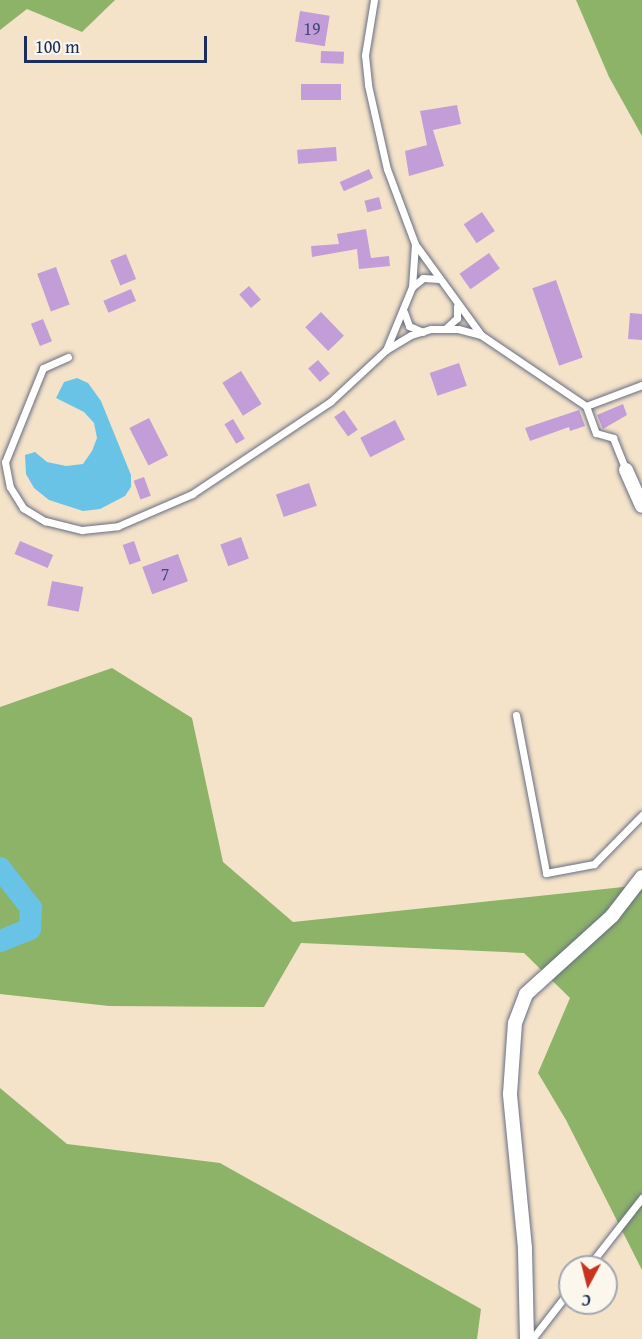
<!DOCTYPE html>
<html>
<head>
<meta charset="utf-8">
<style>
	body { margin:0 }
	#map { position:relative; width:642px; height:1339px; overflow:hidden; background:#f5e3c9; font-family:"Gentium Book Plus",serif }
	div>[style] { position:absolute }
	.forest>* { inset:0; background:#8cb368 }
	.water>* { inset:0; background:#69c3e7 }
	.river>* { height:22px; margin:-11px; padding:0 11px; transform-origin:11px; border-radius:11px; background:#69c3e7 }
	.building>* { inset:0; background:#c29dd8; transform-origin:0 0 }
	.roads { filter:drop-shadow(0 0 2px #676e83) drop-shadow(0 0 2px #676e83) }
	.service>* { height:7px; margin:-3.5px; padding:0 3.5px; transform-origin:3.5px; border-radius:3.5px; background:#fff }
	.minor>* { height:14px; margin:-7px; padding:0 7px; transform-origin:7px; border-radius:7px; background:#fff }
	span { translate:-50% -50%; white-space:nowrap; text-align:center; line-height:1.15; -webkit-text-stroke:4.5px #fbf7ec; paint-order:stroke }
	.number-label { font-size:18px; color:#454a7c }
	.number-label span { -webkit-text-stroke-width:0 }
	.north { position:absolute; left:558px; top:1255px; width:60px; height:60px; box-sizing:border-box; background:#fbf7ec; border:2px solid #a1a7b3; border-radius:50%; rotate:187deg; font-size:16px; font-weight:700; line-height:24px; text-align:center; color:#1b2f5e }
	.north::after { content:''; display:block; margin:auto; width:21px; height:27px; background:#c8321e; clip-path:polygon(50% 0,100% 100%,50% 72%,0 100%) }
	.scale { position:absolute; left:24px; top:36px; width:183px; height:27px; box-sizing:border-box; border:3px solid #1b2f5e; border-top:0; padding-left:8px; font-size:18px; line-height:21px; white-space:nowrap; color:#1b2f5e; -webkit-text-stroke:4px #fbf7ec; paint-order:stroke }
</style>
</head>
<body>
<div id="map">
	<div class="forest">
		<i style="clip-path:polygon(0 0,115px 0,82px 32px,27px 9px,0 30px)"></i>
		<i style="clip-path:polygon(576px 0,642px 0,642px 136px,609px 77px)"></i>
		<i style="clip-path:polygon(112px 668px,192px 718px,223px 862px,293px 922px,642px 885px,642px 1270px,566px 1120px,538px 1073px,570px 998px,524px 953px,301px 943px,264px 1007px,109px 1006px,0 994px,0 707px)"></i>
		<i style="clip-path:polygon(0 1088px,67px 1144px,220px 1163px,481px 1309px,477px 1339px,0 1339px)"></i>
	</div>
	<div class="water">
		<i style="clip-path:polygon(77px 378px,88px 383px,101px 401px,131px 475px,131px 487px,125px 496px,100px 509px,83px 511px,49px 500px,34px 488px,26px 474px,25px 455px,35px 452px,47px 462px,66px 466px,83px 464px,92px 451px,97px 438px,94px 423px,84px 412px,56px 398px,64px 382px)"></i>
	</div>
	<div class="river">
		<i style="left:0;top:868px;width:51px;rotate:52.2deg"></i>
		<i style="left:31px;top:908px;width:21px;rotate:93deg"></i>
		<i style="left:30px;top:929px;width:32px;rotate:158deg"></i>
	</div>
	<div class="building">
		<i style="left:300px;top:11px;width:30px;height:31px;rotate:9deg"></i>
		<i style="left:321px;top:51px;width:23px;height:12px;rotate:2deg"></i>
		<i style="left:301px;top:84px;width:40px;height:16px"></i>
		<i style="clip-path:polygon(457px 105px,461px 124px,433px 130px,444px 166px,409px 176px,405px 151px,427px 145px,420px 111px)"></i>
		<i style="left:336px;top:147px;width:14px;height:39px;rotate:86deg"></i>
		<i style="left:369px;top:169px;width:10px;height:32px;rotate:66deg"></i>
		<i style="left:379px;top:197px;width:12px;height:15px;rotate:76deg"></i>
		<i style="left:482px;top:212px;width:23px;height:22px;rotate:56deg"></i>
		<i style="clip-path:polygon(366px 229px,371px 258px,389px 256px,390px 266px,359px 269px,357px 249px,312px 257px,311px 246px,339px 244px,337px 234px)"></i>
		<i style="left:489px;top:253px;width:19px;height:36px;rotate:55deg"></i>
		<i style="left:126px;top:254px;width:27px;height:17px;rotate:68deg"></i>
		<i style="left:56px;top:267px;width:40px;height:20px;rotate:70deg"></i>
		<i style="left:556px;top:280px;width:82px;height:25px;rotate:71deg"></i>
		<i style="left:249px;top:286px;width:18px;height:13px;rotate:49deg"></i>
		<i style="left:131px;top:289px;width:13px;height:30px;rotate:67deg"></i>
		<i style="left:321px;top:312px;width:33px;height:22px;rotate:46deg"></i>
		<i style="clip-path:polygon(630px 313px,642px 314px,642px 340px,628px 339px)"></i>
		<i style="left:43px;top:319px;width:24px;height:13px;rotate:68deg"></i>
		<i style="left:318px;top:360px;width:18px;height:13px;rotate:49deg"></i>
		<i style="left:459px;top:363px;width:24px;height:31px;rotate:71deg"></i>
		<i style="left:241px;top:371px;width:39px;height:22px;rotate:58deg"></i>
		<i style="clip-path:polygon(623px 404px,627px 415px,603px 429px,597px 415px)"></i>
		<i style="left:344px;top:410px;width:24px;height:12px;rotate:55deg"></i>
		<i style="clip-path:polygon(579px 410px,585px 426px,570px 431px,569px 427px,530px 441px,525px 428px)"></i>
		<i style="left:149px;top:418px;width:42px;height:22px;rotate:63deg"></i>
		<i style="left:233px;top:419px;width:23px;height:10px;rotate:59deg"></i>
		<i style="left:395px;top:420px;width:22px;height:39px;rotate:63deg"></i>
		<i style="left:144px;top:477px;width:20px;height:11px;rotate:70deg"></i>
		<i style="left:309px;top:483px;width:24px;height:35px;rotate:71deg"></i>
		<i style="left:241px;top:537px;width:23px;height:22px;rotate:70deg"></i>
		<i style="left:20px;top:541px;width:36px;height:14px;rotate:23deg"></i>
		<i style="left:134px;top:541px;width:21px;height:12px;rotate:71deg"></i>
		<i style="left:178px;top:554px;width:29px;height:38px;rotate:70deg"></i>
		<i style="left:52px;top:581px;width:32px;height:25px;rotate:11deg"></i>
	</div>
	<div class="roads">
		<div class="service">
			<i style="left:374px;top:0;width:56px;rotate:99.3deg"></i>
			<i style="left:365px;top:55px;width:30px;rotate:84deg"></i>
			<i style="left:368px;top:85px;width:86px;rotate:77.3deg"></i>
			<i style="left:387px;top:169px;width:80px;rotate:69.5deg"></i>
			<i style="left:415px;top:244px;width:112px;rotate:54deg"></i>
			<i style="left:481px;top:335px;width:127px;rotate:34.1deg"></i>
			<i style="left:586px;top:406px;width:29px;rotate:70deg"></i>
			<i style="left:596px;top:433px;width:18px;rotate:16deg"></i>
			<i style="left:613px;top:438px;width:35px;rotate:68deg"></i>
			<i style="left:412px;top:287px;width:14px;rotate:-39deg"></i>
			<i style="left:423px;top:278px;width:16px;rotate:4deg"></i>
			<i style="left:404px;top:312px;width:15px;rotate:70deg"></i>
			<i style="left:409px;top:326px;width:15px;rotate:23deg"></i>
			<i style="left:446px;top:328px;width:15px;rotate:-42deg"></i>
			<i style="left:457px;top:318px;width:12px;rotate:-90deg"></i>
			<i style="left:386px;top:350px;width:68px;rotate:-67.6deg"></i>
			<i style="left:412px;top:287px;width:43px;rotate:-86deg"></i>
			<i style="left:68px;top:357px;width:27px;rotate:156deg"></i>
			<i style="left:43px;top:368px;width:101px;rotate:112deg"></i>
			<i style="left:5px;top:462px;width:25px;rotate:79deg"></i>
			<i style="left:10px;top:487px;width:25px;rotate:58deg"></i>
			<i style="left:23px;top:508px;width:26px;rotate:31deg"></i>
			<i style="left:45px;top:521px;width:38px;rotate:14deg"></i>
			<i style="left:82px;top:530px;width:36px;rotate:-6deg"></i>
			<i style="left:118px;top:526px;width:81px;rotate:-23.4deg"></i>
			<i style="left:192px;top:494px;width:166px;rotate:-33.7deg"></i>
			<i style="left:330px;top:402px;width:76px;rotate:-42.9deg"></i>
			<i style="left:386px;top:350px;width:29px;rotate:-31deg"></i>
			<i style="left:411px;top:335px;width:21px;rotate:-17deg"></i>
			<i style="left:431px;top:329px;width:27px"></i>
			<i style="left:458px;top:329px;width:24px;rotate:15deg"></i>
			<i style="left:586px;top:406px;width:60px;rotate:-20.6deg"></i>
			<i style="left:516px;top:715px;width:161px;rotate:79.2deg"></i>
			<i style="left:546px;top:873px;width:49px;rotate:-10.6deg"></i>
			<i style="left:594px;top:864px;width:69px;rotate:-45.6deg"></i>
			<i style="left:588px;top:1267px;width:88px;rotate:-52deg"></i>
			<i style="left:532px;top:1339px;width:62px;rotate:-52.2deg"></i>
		</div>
		<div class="minor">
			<i style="left:626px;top:470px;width:39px;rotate:66deg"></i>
			<i style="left:527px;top:1339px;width:91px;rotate:-91.3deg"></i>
			<i style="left:525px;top:1248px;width:155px;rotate:-95.6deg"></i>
			<i style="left:510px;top:1094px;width:71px;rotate:-86deg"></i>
			<i style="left:515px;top:1023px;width:31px;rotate:-69deg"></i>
			<i style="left:526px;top:994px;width:116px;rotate:-42.2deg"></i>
			<i style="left:612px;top:916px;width:49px;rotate:-52.4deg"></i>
		</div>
	</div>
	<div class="number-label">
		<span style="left:312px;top:29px">19</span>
		<span style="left:165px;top:574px">7</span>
	</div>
	<div class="north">С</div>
	<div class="scale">100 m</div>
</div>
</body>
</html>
